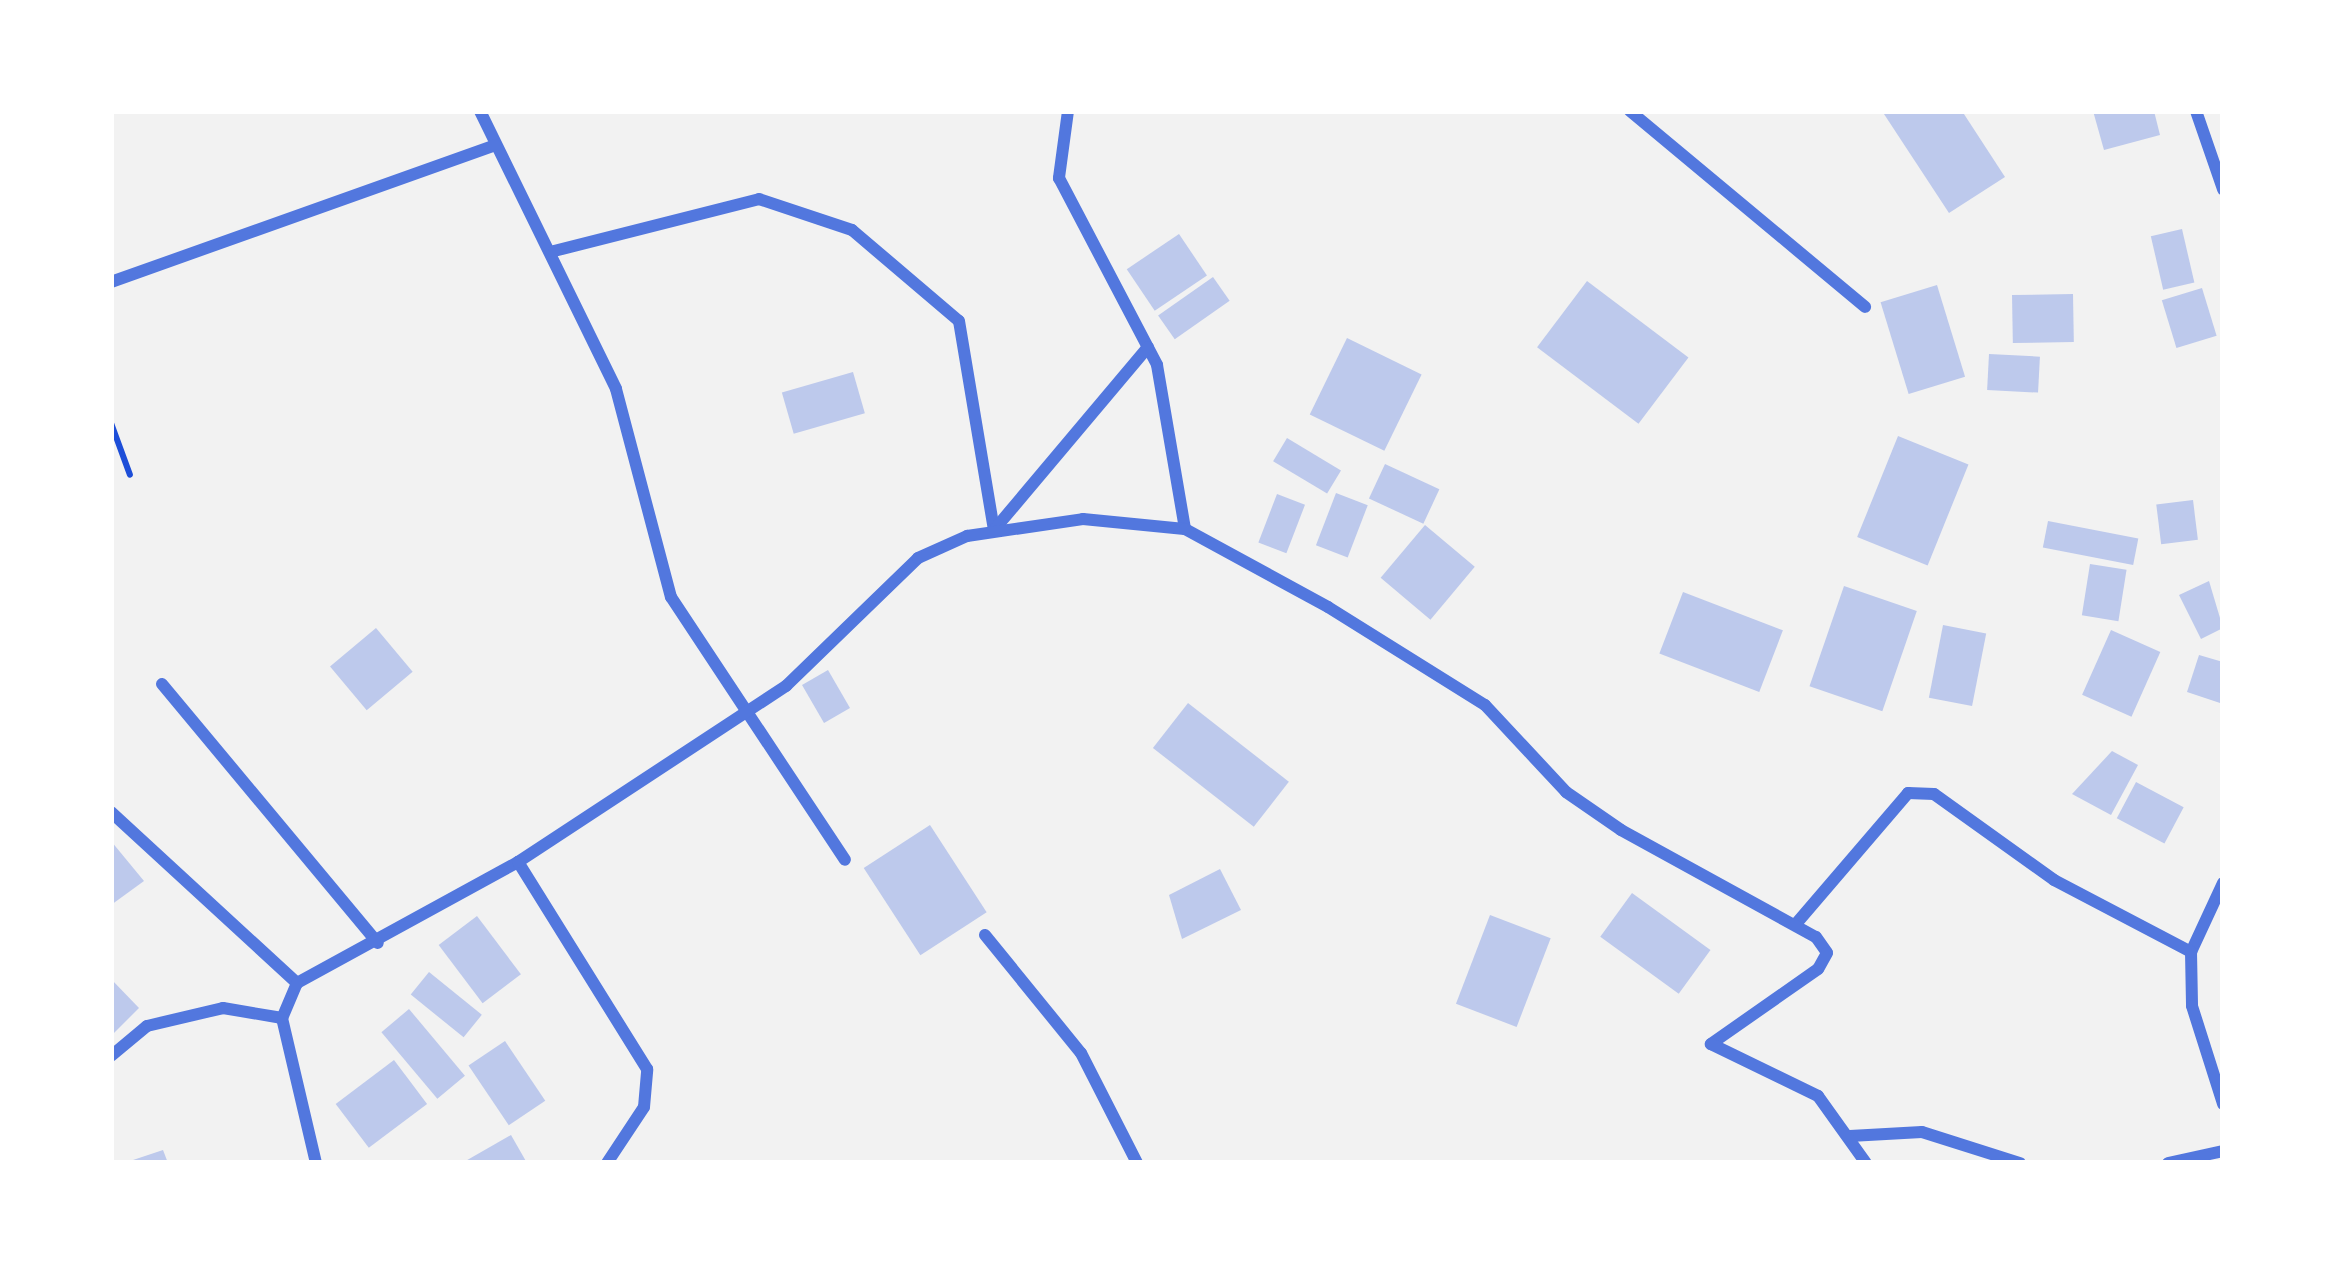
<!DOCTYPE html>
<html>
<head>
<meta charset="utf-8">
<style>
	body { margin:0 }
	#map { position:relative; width:2334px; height:1274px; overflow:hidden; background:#f2f2f2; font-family:Manrope,sans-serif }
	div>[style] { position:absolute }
	.building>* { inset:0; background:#bdc9ec; transform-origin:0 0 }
	.path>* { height:6px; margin:-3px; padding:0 3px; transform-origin:3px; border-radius:3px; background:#1d4ed8 }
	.minor>* { height:12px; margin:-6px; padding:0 6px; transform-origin:6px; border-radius:6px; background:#5277de }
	span { translate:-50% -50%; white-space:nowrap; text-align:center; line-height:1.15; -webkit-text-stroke:9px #fff; paint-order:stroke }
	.frame { position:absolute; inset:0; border:114px solid #fff; pointer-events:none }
</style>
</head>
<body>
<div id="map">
	<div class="building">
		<i style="clip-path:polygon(1882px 111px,1962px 111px,2005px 177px,1949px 213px)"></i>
		<i style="clip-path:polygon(2093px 111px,2154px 111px,2160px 135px,2104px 150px)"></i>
		<i style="left:2182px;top:229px;width:55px;height:32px;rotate:77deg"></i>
		<i style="left:1179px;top:234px;width:50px;height:63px;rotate:56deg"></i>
		<i style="left:1213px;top:277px;width:29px;height:67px;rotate:55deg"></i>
		<i style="left:1587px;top:281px;width:127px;height:83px;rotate:37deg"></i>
		<i style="left:1937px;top:285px;width:96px;height:59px;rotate:73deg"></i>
		<i style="left:2202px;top:288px;width:50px;height:42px;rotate:73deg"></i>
		<i style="left:2073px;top:294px;width:48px;height:61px;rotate:89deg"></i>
		<i style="left:1347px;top:338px;width:83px;height:85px;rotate:26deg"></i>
		<i style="left:1989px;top:354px;width:51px;height:36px;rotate:3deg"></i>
		<i style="left:853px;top:372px;width:43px;height:74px;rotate:74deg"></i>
		<i style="left:1898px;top:436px;width:76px;height:109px;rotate:22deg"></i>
		<i style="left:1287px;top:438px;width:63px;height:27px;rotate:31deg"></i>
		<i style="left:1385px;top:464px;width:60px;height:38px;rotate:25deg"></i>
		<i style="left:1336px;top:493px;width:34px;height:56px;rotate:21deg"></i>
		<i style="left:1277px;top:494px;width:30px;height:52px;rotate:21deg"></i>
		<i style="left:2193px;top:500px;width:40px;height:37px;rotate:83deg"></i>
		<i style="left:2048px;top:521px;width:92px;height:27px;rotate:11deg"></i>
		<i style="left:1425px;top:525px;width:65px;height:69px;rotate:40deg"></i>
		<i style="left:2090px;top:564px;width:37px;height:52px;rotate:9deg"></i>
		<i style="clip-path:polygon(2209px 581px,2223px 628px,2201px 639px,2179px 595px)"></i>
		<i style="left:1844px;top:586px;width:77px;height:106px;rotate:19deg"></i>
		<i style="left:1683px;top:592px;width:107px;height:66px;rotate:21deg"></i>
		<i style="left:1943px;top:625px;width:44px;height:74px;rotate:11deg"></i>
		<i style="left:376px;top:628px;width:57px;height:60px;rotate:50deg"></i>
		<i style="left:2111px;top:630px;width:54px;height:71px;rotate:24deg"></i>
		<i style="clip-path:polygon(2199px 655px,2223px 662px,2223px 704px,2187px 692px)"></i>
		<i style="left:828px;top:670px;width:44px;height:30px;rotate:60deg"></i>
		<i style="left:1188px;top:703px;width:128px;height:57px;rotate:38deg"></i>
		<i style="clip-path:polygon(2112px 751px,2138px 765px,2111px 815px,2072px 794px)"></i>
		<i style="left:2136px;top:782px;width:54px;height:41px;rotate:28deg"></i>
		<i style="left:930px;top:825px;width:104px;height:79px;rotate:57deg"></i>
		<i style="clip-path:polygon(111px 841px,144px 881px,111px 905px)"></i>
		<i style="clip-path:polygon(1220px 869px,1241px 910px,1182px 939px,1169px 895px)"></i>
		<i style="left:1632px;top:893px;width:97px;height:54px;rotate:36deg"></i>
		<i style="left:1490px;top:915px;width:65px;height:95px;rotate:21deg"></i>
		<i style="left:477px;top:916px;width:73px;height:48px;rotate:53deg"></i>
		<i style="left:429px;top:972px;width:68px;height:29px;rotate:39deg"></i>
		<i style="clip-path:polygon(111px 979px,139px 1008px,111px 1036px)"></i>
		<i style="left:409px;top:1009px;width:87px;height:36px;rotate:50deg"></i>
		<i style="left:505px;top:1041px;width:72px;height:44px;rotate:56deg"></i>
		<i style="left:394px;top:1060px;width:55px;height:73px;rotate:53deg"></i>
		<i style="clip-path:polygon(511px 1135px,527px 1163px,462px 1163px)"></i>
		<i style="clip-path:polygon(163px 1150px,168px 1163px,127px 1163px,127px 1162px)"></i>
	</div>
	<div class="path">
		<i style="left:111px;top:423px;width:55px;rotate:69.9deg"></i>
	</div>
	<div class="minor">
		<i style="left:480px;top:111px;width:309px;rotate:63.9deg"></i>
		<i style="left:616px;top:389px;width:215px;rotate:75.2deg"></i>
		<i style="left:671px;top:597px;width:315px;rotate:56.5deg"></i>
		<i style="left:1068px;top:111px;width:68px;rotate:97.7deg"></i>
		<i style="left:1059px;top:178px;width:211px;rotate:62.3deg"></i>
		<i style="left:1157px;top:365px;width:166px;rotate:80.3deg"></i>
		<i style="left:1630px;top:111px;width:306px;rotate:39.8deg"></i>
		<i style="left:2196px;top:111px;width:83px;rotate:70.9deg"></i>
		<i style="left:554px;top:251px;width:211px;rotate:-14.2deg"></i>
		<i style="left:759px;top:199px;width:98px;rotate:18.4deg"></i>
		<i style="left:852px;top:230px;width:140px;rotate:40.4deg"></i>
		<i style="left:959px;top:321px;width:213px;rotate:80.5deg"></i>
		<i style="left:111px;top:282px;width:408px;rotate:-19.6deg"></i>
		<i style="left:994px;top:530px;width:239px;rotate:-49.9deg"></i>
		<i style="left:162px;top:684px;width:337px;rotate:50.2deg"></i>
		<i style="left:111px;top:812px;width:253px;rotate:42.6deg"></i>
		<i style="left:297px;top:983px;width:252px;rotate:-28.7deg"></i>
		<i style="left:2223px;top:883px;width:76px;rotate:114.9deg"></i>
		<i style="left:2191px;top:952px;width:54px;rotate:88.9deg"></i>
		<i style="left:2192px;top:1006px;width:103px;rotate:72.4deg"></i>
		<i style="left:1795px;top:925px;width:174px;rotate:-49.4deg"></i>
		<i style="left:1908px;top:793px;width:26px;rotate:2deg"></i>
		<i style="left:1934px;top:794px;width:148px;rotate:35.6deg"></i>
		<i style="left:2054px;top:880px;width:155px;rotate:27.7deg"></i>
		<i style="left:985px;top:935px;width:152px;rotate:50.9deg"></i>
		<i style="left:1081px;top:1053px;width:123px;rotate:63deg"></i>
		<i style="left:297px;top:983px;width:38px;rotate:113deg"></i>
		<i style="left:282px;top:1018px;width:149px;rotate:76.8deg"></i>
		<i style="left:111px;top:1056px;width:47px;rotate:-39.8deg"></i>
		<i style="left:147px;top:1026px;width:78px;rotate:-13.3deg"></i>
		<i style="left:223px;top:1008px;width:60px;rotate:9.6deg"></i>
		<i style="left:1850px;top:1136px;width:72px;rotate:-3.2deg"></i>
		<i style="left:1922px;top:1132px;width:103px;rotate:17.6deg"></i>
		<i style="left:607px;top:1163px;width:67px;rotate:-56.5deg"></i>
		<i style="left:644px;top:1107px;width:38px;rotate:-85deg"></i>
		<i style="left:647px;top:1069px;width:244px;rotate:-121.9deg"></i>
		<i style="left:518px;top:862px;width:321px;rotate:-33.3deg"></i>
		<i style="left:786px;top:686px;width:184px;rotate:-44.1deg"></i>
		<i style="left:918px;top:558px;width:54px;rotate:-24.2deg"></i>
		<i style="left:967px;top:536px;width:117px;rotate:-8.3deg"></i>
		<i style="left:1083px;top:519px;width:102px;rotate:5.6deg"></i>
		<i style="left:1185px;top:529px;width:163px;rotate:28.6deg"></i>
		<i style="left:1328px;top:607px;width:185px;rotate:32deg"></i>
		<i style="left:1485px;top:705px;width:119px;rotate:47deg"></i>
		<i style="left:1566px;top:792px;width:67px;rotate:34.6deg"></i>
		<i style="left:1621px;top:830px;width:222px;rotate:28.8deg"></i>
		<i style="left:1816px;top:937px;width:19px;rotate:55deg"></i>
		<i style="left:1827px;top:953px;width:18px;rotate:119deg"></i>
		<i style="left:1818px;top:969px;width:131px;rotate:145deg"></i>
		<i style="left:1711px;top:1044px;width:119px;rotate:25.9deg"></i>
		<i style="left:1818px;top:1096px;width:82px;rotate:54.4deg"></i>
		<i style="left:2168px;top:1163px;width:56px;rotate:-12.3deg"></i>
	</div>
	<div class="frame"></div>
</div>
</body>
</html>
